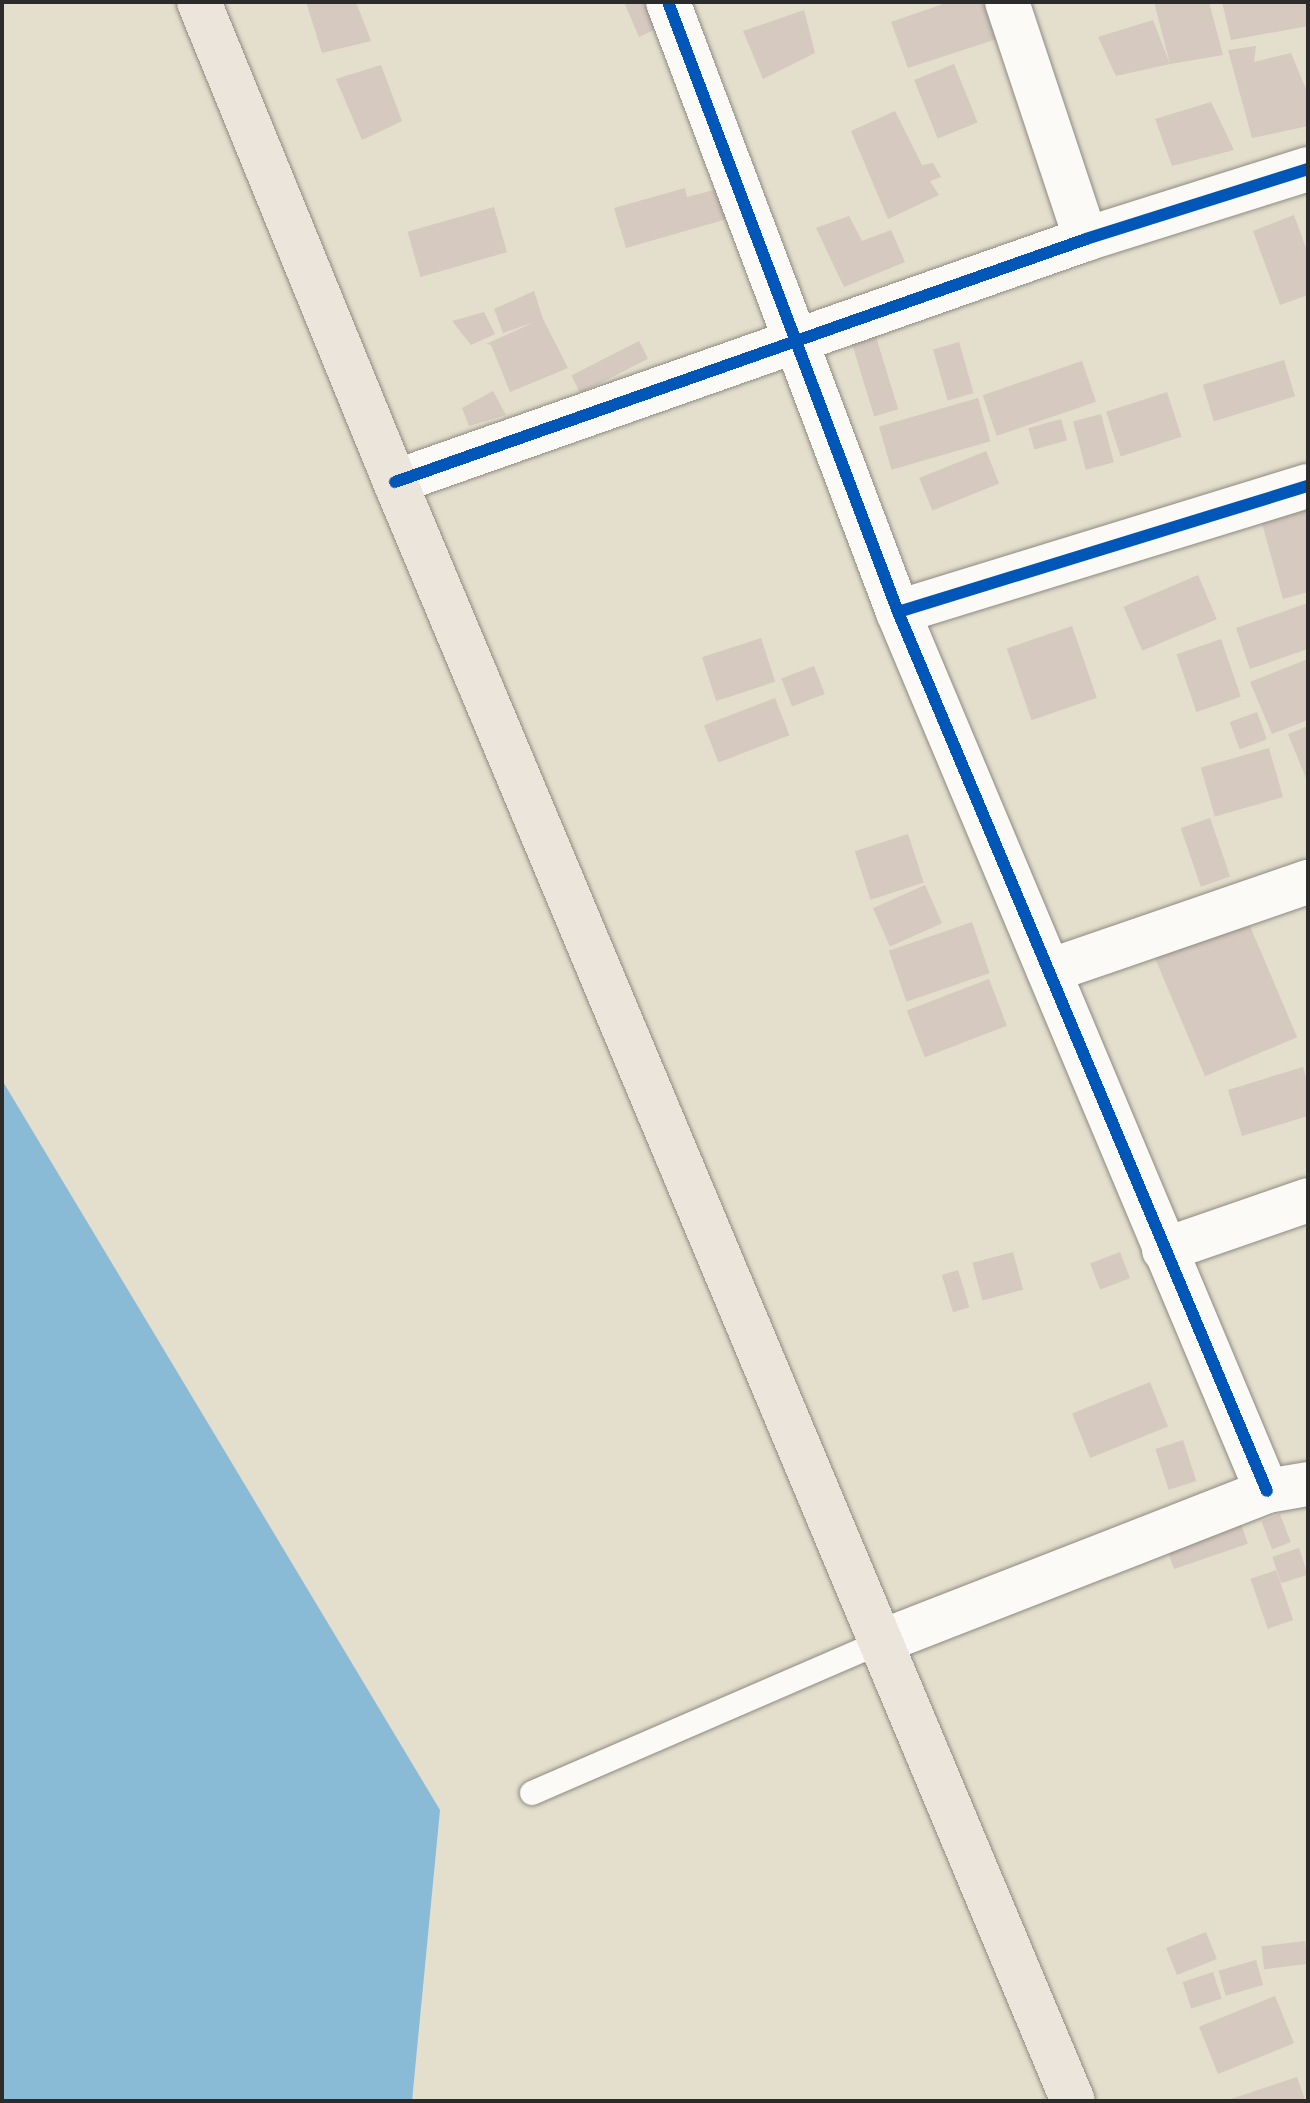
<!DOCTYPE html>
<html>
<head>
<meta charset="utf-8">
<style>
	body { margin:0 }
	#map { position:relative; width:1310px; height:2103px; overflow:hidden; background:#e4decc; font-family:"Libre Caslon Text",serif }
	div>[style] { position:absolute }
	.water>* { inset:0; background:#8abbd6 }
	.building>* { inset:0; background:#d6c9bf; transform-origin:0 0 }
	.roads { filter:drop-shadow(0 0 2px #8d8a81) drop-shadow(0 0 2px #8d8a81) }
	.service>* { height:24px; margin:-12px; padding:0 12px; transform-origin:12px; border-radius:12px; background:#fbfaf7 }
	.minor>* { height:44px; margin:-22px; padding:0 22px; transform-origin:22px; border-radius:22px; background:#fbfaf7 }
	.trunk>* { height:44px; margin:-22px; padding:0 22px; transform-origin:22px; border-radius:22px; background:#ece5dc }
	.cycleway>* { height:12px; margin:-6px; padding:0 6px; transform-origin:6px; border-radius:6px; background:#0057b8 }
	span { translate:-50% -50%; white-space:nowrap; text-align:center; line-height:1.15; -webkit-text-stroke:6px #fcf5e5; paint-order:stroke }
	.frame { position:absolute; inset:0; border:4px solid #2b2b2b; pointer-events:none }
</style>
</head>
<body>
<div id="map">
	<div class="water">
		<i style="clip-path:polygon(2px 1080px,440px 1810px,412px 2101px,2px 2101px)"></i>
	</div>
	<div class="building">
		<i style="clip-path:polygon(306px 2px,356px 2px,371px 41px,322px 53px)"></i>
		<i style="clip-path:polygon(624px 2px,666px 2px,675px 20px,639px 37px)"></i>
		<i style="clip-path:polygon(949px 2px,1001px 2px,1012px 34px,908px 68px,891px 22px)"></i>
		<i style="clip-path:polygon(1154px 2px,1209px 2px,1223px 55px,1170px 64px)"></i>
		<i style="clip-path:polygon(1222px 2px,1308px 2px,1308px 26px,1231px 40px)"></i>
		<i style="clip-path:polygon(804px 10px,815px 53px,763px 79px,743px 31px)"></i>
		<i style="clip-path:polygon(1153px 20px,1170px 64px,1116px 76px,1098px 37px)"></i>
		<i style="clip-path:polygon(1256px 46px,1254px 62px,1291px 53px,1308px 94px,1308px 126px,1252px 138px,1228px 50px)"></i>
		<i style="left:954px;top:64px;width:63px;height:43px;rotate:68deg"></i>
		<i style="clip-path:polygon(381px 65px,402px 121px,362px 140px,336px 79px)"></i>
		<i style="clip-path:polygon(1211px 102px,1234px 150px,1172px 166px,1155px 119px)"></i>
		<i style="clip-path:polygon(895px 111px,922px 165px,933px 163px,941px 177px,930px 181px,939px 195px,888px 219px,851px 131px)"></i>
		<i style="clip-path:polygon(685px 188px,687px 197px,718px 189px,727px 219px,626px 248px,614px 208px)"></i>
		<i style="left:494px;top:207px;width:47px;height:90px;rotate:74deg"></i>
		<i style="clip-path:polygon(1294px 215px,1308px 254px,1308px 295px,1280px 305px,1253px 231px)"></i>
		<i style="clip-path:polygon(849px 216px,862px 241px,891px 230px,905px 262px,844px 287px,816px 228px)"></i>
		<i style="clip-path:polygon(534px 291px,543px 319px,568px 368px,510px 392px,491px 345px,486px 344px,535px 322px,503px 333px,494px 309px)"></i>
		<i style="clip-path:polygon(484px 312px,495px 334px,471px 345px,452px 321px)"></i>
		<i style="left:873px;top:327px;width:86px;height:25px;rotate:73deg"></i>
		<i style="left:639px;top:341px;width:20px;height:76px;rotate:63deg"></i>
		<i style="left:959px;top:342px;width:53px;height:27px;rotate:74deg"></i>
		<i style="left:1284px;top:360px;width:38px;height:85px;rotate:73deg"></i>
		<i style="left:1082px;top:361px;width:43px;height:105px;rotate:71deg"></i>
		<i style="clip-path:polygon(493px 391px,506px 415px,469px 426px,462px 408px)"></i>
		<i style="left:1167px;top:392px;width:47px;height:64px;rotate:72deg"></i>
		<i style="left:978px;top:398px;width:45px;height:103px;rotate:74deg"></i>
		<i style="left:1101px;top:414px;width:50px;height:29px;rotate:75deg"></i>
		<i style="left:1061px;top:419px;width:22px;height:34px;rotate:74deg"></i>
		<i style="left:986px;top:451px;width:35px;height:72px;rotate:68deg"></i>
		<i style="clip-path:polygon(1308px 507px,1308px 592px,1283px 599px,1261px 520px)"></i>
		<i style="left:1198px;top:575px;width:48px;height:81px;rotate:67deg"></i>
		<i style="clip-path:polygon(1308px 603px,1308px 649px,1250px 669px,1236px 628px)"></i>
		<i style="left:1072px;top:626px;width:76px;height:69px;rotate:71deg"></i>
		<i style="left:761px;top:638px;width:46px;height:62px;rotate:72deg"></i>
		<i style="left:1221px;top:639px;width:61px;height:47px;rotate:71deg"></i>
		<i style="clip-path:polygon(1308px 659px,1308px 720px,1272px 734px,1250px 682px)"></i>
		<i style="left:814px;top:666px;width:30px;height:35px;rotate:69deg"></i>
		<i style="left:775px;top:698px;width:40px;height:76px;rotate:69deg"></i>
		<i style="left:1257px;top:712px;width:29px;height:29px;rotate:70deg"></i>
		<i style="clip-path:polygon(1308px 726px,1308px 783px,1288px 734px)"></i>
		<i style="left:1269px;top:748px;width:51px;height:71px;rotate:74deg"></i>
		<i style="left:1210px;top:818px;width:62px;height:31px;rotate:71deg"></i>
		<i style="left:908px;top:834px;width:51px;height:56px;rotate:72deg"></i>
		<i style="left:925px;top:885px;width:42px;height:57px;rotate:66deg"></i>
		<i style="left:1244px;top:912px;width:136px;height:100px;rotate:67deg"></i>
		<i style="left:972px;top:922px;width:54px;height:88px;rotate:71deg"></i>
		<i style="left:989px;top:979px;width:50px;height:88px;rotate:69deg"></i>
		<i style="clip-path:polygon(1303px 1067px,1308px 1084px,1308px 1116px,1242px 1136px,1228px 1090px)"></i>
		<i style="left:1013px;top:1252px;width:39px;height:42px;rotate:75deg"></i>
		<i style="left:1120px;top:1252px;width:28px;height:32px;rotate:69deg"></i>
		<i style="left:958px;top:1270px;width:39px;height:17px;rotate:73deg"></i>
		<i style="left:1150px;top:1382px;width:48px;height:84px;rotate:68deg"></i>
		<i style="left:1183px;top:1440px;width:43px;height:29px;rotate:72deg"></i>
		<i style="left:1280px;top:1514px;width:30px;height:20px;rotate:69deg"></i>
		<i style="left:1240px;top:1521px;width:24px;height:78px;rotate:71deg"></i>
		<i style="left:1299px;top:1548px;width:28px;height:28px;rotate:72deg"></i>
		<i style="left:1276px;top:1570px;width:53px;height:27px;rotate:71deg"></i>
		<i style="left:1206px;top:1932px;width:29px;height:43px;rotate:68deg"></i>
		<i style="left:1305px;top:1941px;width:23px;height:44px;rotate:83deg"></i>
		<i style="left:1256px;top:1960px;width:26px;height:39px;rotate:74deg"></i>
		<i style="left:1213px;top:1972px;width:28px;height:32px;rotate:72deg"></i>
		<i style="left:1275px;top:1996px;width:51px;height:82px;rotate:68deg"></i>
		<i style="clip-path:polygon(1297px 2077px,1305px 2100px,1228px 2101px,1228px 2100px)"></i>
	</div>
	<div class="roads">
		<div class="service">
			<i style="left:532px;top:1793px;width:382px;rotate:-23.4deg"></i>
		</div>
		<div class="minor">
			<i style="left:668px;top:2px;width:652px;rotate:69.34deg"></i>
			<i style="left:898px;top:612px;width:953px;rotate:67.23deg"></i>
			<i style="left:1007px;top:2px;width:250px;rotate:71.6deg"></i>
			<i style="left:395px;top:482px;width:732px;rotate:-19.37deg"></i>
			<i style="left:1086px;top:239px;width:233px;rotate:-17.5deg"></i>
			<i style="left:898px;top:612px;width:429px;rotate:-17.1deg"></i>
			<i style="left:1049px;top:971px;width:274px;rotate:-19deg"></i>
			<i style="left:1164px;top:1250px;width:152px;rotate:-19.1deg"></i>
			<i style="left:883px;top:1641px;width:412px;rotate:-21.3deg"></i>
			<i style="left:1267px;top:1491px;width:42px;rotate:-9.7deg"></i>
		</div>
		<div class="trunk">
			<i style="left:199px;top:2px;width:518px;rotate:67.79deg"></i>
			<i style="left:395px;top:482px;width:1755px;rotate:67.28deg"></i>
		</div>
	</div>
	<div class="cycleway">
		<i style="left:668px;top:2px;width:652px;rotate:69.34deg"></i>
		<i style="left:898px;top:612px;width:953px;rotate:67.23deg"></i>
		<i style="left:395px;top:482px;width:732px;rotate:-19.37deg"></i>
		<i style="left:1086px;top:239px;width:233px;rotate:-17.5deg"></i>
		<i style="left:898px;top:612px;width:429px;rotate:-17.1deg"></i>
	</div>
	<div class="frame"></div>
</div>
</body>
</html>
